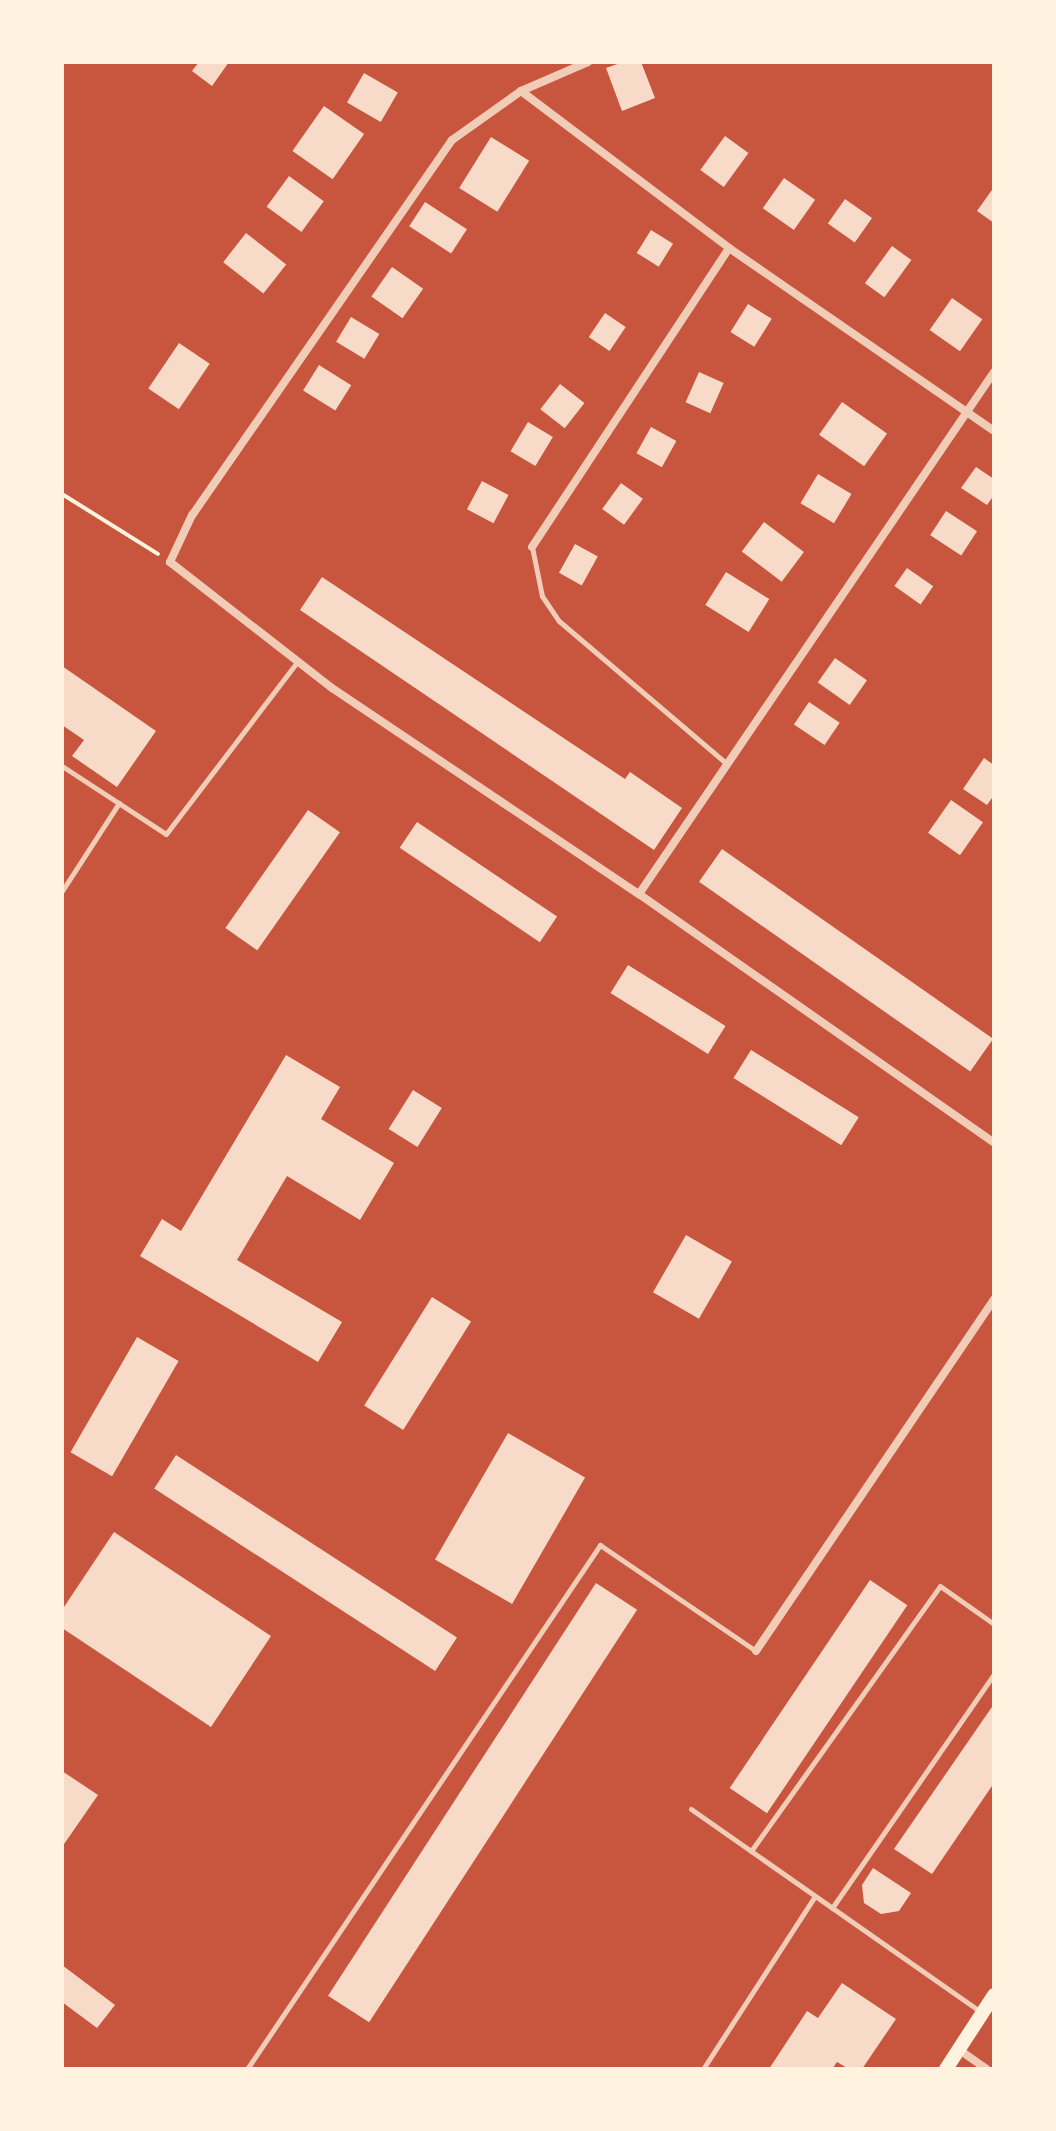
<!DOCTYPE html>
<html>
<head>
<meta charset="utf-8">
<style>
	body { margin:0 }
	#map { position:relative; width:1056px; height:2131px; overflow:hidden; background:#c8553d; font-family:Merriweather,serif }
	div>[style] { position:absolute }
	.building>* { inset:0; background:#f7dbc8; transform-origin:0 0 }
	.path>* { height:4px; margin:-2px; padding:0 2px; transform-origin:2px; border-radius:2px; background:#fff3e0 }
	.service>* { height:5px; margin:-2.5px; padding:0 2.5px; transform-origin:2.5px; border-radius:2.5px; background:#f1ccb7 }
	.minor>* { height:8px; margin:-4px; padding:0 4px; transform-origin:4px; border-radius:4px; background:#f1ccb7 }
	.secondary>* { height:14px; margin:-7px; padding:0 7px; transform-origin:7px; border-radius:7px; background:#fff3e0 }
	span { translate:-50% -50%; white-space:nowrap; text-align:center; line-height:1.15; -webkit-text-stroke:8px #fff3e0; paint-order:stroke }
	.frame { position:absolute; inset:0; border:64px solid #fff3e0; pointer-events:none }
</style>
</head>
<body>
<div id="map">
	<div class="building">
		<i style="clip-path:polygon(199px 62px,229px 62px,212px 86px,192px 71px)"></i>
		<i style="clip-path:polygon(623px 62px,641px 62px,655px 98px,622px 111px,606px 68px)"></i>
		<i style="left:364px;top:73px;width:39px;height:34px;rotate:30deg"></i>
		<i style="left:324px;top:106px;width:49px;height:55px;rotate:35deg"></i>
		<i style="left:725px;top:136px;width:29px;height:42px;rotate:36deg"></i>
		<i style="left:491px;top:137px;width:45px;height:60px;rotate:32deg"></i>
		<i style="left:289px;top:176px;width:43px;height:38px;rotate:36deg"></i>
		<i style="left:784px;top:178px;width:38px;height:37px;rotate:35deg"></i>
		<i style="clip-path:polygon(994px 187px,994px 223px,977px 211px)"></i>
		<i style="left:845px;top:199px;width:33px;height:30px;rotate:35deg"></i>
		<i style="left:425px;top:202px;width:50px;height:29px;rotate:33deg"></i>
		<i style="left:651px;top:230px;width:26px;height:27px;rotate:32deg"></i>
		<i style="left:246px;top:233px;width:51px;height:37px;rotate:38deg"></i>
		<i style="left:892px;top:246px;width:24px;height:46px;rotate:36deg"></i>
		<i style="left:392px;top:267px;width:38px;height:36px;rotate:35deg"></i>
		<i style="left:952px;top:298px;width:37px;height:39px;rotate:35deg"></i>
		<i style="left:748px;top:304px;width:28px;height:33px;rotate:32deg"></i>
		<i style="left:605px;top:313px;width:25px;height:29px;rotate:34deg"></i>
		<i style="left:351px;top:317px;width:33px;height:29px;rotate:31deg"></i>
		<i style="left:179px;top:343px;width:37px;height:55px;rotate:34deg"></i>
		<i style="left:319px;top:365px;width:38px;height:30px;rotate:32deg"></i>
		<i style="left:699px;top:372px;width:27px;height:33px;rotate:24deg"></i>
		<i style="left:560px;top:384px;width:31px;height:32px;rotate:38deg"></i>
		<i style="left:842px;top:402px;width:55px;height:40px;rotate:35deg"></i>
		<i style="left:528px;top:422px;width:29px;height:34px;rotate:31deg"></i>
		<i style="left:651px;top:427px;width:29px;height:30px;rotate:29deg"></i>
		<i style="clip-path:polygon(976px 467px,994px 479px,994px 495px,987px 505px,961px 488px)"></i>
		<i style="left:818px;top:474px;width:39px;height:34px;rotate:31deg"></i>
		<i style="left:482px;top:481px;width:30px;height:32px;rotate:28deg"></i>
		<i style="left:621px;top:483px;width:27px;height:32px;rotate:36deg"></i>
		<i style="left:946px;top:511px;width:37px;height:29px;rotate:33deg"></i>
		<i style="left:764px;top:522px;width:50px;height:37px;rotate:37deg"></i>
		<i style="left:575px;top:544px;width:26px;height:33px;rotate:29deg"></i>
		<i style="left:907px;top:568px;width:32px;height:22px;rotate:35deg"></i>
		<i style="left:726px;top:572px;width:51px;height:39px;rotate:32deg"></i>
		<i style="clip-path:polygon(322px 577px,625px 779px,630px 772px,682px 808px,654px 850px,300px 610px)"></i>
		<i style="left:835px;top:658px;width:39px;height:30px;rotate:35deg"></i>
		<i style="clip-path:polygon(62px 666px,156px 731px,117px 787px,72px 756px,84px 740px,62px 725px)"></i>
		<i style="left:809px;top:702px;width:37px;height:27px;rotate:34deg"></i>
		<i style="clip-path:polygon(984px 758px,994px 765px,994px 795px,987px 805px,963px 789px)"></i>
		<i style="left:951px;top:800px;width:39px;height:40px;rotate:35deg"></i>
		<i style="left:308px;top:810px;width:39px;height:144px;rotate:35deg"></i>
		<i style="left:417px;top:822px;width:169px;height:31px;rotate:34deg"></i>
		<i style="left:722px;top:849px;width:331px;height:40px;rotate:35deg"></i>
		<i style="left:628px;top:965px;width:115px;height:33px;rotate:32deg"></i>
		<i style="left:751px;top:1050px;width:127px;height:33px;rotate:32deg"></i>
		<i style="clip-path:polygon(286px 1055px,340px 1087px,321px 1119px,394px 1163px,360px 1220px,287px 1176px,237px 1260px,342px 1322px,318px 1362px,140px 1256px,162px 1219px,181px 1231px)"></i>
		<i style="left:413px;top:1090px;width:34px;height:46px;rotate:32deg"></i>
		<i style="left:686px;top:1235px;width:53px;height:66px;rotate:30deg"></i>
		<i style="left:432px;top:1297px;width:46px;height:128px;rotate:32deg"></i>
		<i style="left:137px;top:1337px;width:48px;height:133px;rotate:30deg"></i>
		<i style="left:508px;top:1433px;width:89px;height:146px;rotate:30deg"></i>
		<i style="left:176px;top:1455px;width:335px;height:40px;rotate:33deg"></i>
		<i style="clip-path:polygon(114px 1532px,271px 1636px,211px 1727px,62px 1628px,62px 1610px)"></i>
		<i style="left:870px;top:1580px;width:45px;height:251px;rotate:34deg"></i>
		<i style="left:596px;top:1583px;width:49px;height:492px;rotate:33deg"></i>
		<i style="clip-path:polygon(994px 1704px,994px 1783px,932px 1874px,894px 1849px)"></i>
		<i style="clip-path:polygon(62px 1771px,98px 1795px,62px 1847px)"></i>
		<i style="clip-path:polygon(873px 1868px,911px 1893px,899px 1911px,881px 1914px,864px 1903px,862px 1885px)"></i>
		<i style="clip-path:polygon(62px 1965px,115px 2005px,97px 2028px,62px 2002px)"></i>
		<i style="clip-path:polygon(842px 1983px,896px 2019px,862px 2069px,849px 2069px,837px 2062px,832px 2069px,769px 2069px,807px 2011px,818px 2018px)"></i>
	</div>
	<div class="path">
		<i style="left:62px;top:494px;width:113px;rotate:32deg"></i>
	</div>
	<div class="service">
		<i style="left:532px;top:547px;width:50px;rotate:78.5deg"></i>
		<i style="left:542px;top:596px;width:30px;rotate:56deg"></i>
		<i style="left:559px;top:621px;width:221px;rotate:40.4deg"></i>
		<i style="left:62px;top:766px;width:124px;rotate:33.2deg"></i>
		<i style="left:166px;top:834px;width:216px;rotate:-52.7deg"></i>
		<i style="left:62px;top:891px;width:105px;rotate:-57.1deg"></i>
		<i style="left:691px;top:1809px;width:354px;rotate:35deg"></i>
		<i style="left:751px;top:1851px;width:325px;rotate:-54.5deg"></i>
		<i style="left:940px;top:1586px;width:66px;rotate:35.1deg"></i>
		<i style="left:832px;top:1908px;width:285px;rotate:-55.3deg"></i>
		<i style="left:247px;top:2069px;width:632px;rotate:-56.03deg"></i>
		<i style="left:600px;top:1545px;width:189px;rotate:34.2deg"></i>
		<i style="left:703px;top:2069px;width:206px;rotate:-57.1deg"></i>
	</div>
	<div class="minor">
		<i style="left:588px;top:62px;width:73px;rotate:156.6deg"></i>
		<i style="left:521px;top:91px;width:85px;rotate:144.6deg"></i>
		<i style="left:452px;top:140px;width:456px;rotate:124.7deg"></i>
		<i style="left:192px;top:515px;width:52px;rotate:115.1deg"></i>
		<i style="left:170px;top:562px;width:205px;rotate:37.9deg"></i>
		<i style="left:332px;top:688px;width:370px;rotate:33.9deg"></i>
		<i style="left:639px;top:894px;width:434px;rotate:35deg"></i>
		<i style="left:521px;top:91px;width:261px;rotate:37deg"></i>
		<i style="left:729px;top:248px;width:322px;rotate:34.6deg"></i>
		<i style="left:532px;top:547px;width:358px;rotate:-56.6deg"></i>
		<i style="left:639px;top:894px;width:631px;rotate:-55.78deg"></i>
		<i style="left:756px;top:1651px;width:425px;rotate:-55.9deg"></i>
		<i style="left:958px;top:2049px;width:35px;rotate:35deg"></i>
	</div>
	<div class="secondary">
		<i style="left:946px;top:2069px;width:88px;rotate:-57deg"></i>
	</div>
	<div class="frame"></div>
</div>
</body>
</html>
